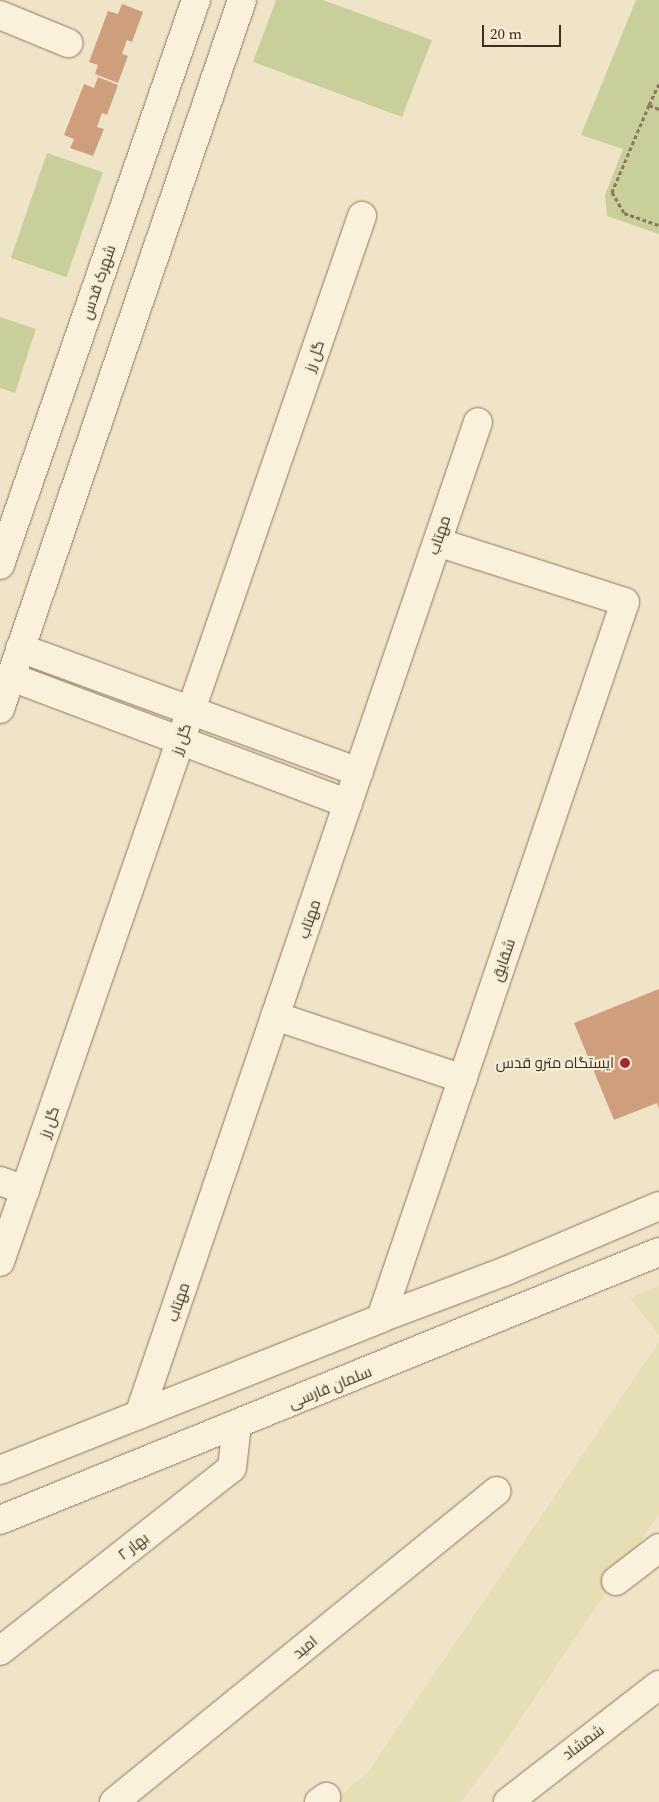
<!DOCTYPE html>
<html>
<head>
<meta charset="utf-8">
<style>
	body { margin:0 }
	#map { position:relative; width:659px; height:1802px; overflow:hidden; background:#f0e4c8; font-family:"Source Serif 4",Cairo,serif }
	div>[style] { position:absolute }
	.farmland>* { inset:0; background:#e6deb5 }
	.green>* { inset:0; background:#c9cf9b; transform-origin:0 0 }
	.building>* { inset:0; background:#cf9f7d }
	.path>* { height:3px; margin-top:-1.5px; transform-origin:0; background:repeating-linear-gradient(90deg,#8d765c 0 4px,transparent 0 6.5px) }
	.roads { filter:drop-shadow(0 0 1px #8d765c) drop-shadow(0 0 1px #8d765c) }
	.minor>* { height:28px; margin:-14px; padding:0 14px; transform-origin:14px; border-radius:14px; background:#faf1dc }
	.tertiary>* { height:28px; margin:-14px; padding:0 14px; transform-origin:14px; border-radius:14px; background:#faf1dc }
	.secondary>* { height:28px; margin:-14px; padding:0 14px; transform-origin:14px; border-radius:14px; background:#faf1dc }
	.dots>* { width:14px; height:14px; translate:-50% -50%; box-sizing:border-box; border:2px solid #f7eed8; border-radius:50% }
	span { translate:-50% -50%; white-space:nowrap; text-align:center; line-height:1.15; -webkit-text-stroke:4px #f7eed8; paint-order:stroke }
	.street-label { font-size:15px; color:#3d2e20 }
	.poi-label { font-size:15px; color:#3d2e20 }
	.right { translate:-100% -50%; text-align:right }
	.scale { position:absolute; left:482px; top:25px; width:79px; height:22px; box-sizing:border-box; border:2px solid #3d2e20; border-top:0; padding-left:6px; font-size:15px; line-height:18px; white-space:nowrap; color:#3d2e20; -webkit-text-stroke:4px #f7eed8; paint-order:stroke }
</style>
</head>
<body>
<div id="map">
	<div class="farmland">
		<i style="clip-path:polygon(659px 1286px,659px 1335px,630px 1298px)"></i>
		<i style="clip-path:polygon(659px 1342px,659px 1514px,496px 1755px,461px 1802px,332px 1802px,368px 1772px)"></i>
	</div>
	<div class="green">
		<i style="clip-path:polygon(276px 0,323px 0,432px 40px,402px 117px,253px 62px)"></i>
		<i style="clip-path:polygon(636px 0,659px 0,659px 234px,607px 216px,605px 195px,623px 149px,581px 135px)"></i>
		<i style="left:47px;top:153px;width:59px;height:111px;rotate:19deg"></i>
		<i style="clip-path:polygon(0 317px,36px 329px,15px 393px,0 388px)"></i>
	</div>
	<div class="building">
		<i style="clip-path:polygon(122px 4px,143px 12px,132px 42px,127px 40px,122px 54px,128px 56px,118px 83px,95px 74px,98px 65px,89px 62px,108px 11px,118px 14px)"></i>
		<i style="clip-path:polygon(98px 77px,118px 85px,107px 115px,102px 113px,97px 127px,104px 129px,93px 156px,70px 148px,74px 139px,64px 135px,84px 84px,94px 88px)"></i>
		<i style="clip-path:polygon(659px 989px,659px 1109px,657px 1103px,614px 1120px,574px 1023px)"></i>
	</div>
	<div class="path">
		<i style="left:649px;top:105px;width:23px;rotate:-65deg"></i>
		<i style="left:659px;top:109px;width:11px;rotate:-158deg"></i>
		<i style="left:649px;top:105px;width:95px;rotate:113deg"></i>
		<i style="left:612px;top:192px;width:24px;rotate:60deg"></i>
		<i style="left:624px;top:213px;width:37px;rotate:19deg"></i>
	</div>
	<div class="roads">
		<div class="minor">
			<i style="left:0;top:15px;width:74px;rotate:22.4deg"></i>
			<i style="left:20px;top:648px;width:361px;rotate:20.1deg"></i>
			<i style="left:11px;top:677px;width:360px;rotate:20.6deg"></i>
			<i style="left:0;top:709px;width:749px;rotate:-71.15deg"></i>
			<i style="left:275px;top:1016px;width:198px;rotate:18.5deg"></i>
			<i style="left:0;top:1181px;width:27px;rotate:20deg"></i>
			<i style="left:0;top:1262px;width:1107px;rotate:-70.91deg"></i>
			<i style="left:381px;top:1318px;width:756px;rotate:-71.18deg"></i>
			<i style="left:625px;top:602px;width:197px;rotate:-162.3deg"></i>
			<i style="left:139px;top:1415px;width:1049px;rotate:-71.15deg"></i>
			<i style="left:616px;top:1581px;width:54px;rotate:-37.5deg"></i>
			<i style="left:0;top:1651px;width:295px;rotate:-38.3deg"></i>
			<i style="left:232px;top:1468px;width:43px;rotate:-83.4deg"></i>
			<i style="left:114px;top:1802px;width:493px;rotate:-39.1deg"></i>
			<i style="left:319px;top:1802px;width:9px;rotate:-36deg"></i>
			<i style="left:508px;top:1802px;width:191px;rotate:-37.8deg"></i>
		</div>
		<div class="tertiary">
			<i style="left:0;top:565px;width:598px;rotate:-70.87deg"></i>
		</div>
		<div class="secondary">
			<i style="left:0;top:1470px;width:410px;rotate:-21.7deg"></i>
			<i style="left:381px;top:1318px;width:134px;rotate:-20.6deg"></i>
			<i style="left:506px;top:1271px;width:166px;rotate:-23deg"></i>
			<i style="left:0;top:1520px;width:711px;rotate:-22.13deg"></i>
		</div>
	</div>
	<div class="dots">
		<i style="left:625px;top:1063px;background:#9e2a2b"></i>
	</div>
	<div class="street-label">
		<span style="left:98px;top:282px;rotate:-71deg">شهرک قدس</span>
		<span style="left:314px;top:356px;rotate:-71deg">گل رز</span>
		<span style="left:439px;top:535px;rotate:-71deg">مهتاب</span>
		<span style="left:181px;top:739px;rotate:-71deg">گل رز</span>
		<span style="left:309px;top:919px;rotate:-71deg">مهتاب</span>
		<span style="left:503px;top:960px;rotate:-71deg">شقايق</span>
		<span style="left:49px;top:1122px;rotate:-71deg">گل رز</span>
		<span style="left:178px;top:1302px;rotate:-71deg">مهتاب</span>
		<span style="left:330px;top:1387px;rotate:-22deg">سلمان فارسی</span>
		<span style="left:133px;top:1546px;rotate:-38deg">بهار ۲</span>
		<span style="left:305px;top:1647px;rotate:-39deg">امید</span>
		<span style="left:583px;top:1742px;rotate:-37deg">شمشاد</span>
	</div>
	<div class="poi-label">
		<span class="right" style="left:614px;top:1063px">ایستگاه مترو قدس</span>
	</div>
	<div class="scale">20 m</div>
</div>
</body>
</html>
